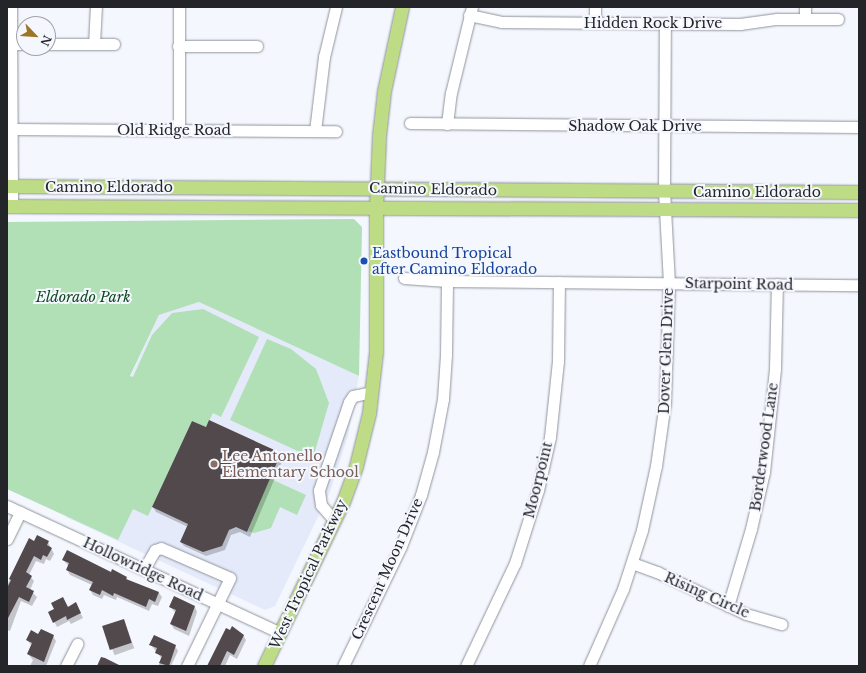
<!DOCTYPE html>
<html>
<head>
<meta charset="utf-8">
<style>
	body { margin:0 }
	#map { position:relative; width:866px; height:673px; overflow:hidden; background:#f4f7fe; font-family:"Libre Baskerville",serif }
	div>[style] { position:absolute }
	.built>* { inset:0; background:#e4eafa }
	.green>* { inset:0; background:#b1e0b6 }
	.shadow>* { inset:0; background:#0003; transform-origin:0 0 }
	.building>* { inset:0; background:#52494c; transform-origin:0 0 }
	.roads { filter:drop-shadow(0 0 1px #90939b) drop-shadow(0 0 1px #90939b) }
	.minor>* { height:11px; margin:-5.5px; padding:0 5.5px; transform-origin:5.5px; border-radius:5.5px; background:#fff }
	.major>* { height:13px; margin:-6.5px; padding:0 6.5px; transform-origin:6.5px; border-radius:6.5px; background:#bedc86 }
	.dots>* { width:11px; height:11px; translate:-50% -50%; box-sizing:border-box; border:2px solid #f4f7fe; border-radius:50% }
	span { translate:-50% -50%; white-space:nowrap; text-align:center; line-height:1.15; -webkit-text-stroke:4px #f4f7fe; paint-order:stroke }
	.street-label { font-size:14px; color:#242528 }
	.transit-label { font-size:14px; color:#164399 }
	.left { translate:0 -50%; text-align:left }
	.park-label { font-size:14px; color:#0e481d; font-style:italic }
	.education-label { font-size:14px; color:#785e54 }
	.frame { position:absolute; inset:0; border:8px solid #242528; pointer-events:none }
	.north { position:absolute; left:16px; top:16px; width:40px; height:40px; box-sizing:border-box; background:#f4f7fe; border:1px solid #a1a3a8; border-radius:50%; rotate:115deg; font-size:11px; font-weight:700; line-height:16px; text-align:center; color:#242528 }
	.north::after { content:''; display:block; margin:auto; width:14px; height:18px; background:#9e7523; clip-path:polygon(50% 0,100% 100%,50% 72%,0 100%) }
</style>
</head>
<body>
<div id="map">
	<div class="built">
		<i style="clip-path:polygon(199px 302px,359px 376px,348px 436px,330px 492px,275px 606px,265px 610px,66px 517px,159px 315px)"></i>
	</div>
	<div class="green">
		<i style="clip-path:polygon(354px 219px,362px 227px,359px 376px,199px 302px,159px 315px,130px 376px,133px 377px,152px 335px,172px 313px,203px 309px,259px 337px,221px 417px,213px 413px,206px 427px,192px 421px,148px 516px,133px 509px,118px 540px,7px 489px,7px 222px)"></i>
		<i style="clip-path:polygon(267px 339px,291px 349px,316px 369px,329px 403px,313px 458px,230px 420px)"></i>
		<i style="clip-path:polygon(269px 478px,306px 495px,297px 515px,280px 507px,271px 528px,254px 533px,248px 531px)"></i>
	</div>
	<div class="shadow">
		<i style="clip-path:polygon(280px 454px,283px 459px,250px 537px,240px 532px,231px 535px,225px 550px,206px 556px,184px 546px,181px 542px,188px 527px,156px 512px,153px 507px)"></i>
		<i style="clip-path:polygon(35px 542px,48px 542px,54px 554px,50px 561px,46px 559px,44px 564px,36px 561px,29px 575px,34px 581px,30px 590px,37px 597px,32px 606px,21px 601px,10px 631px,7px 630px,7px 586px,17px 564px)"></i>
		<i style="clip-path:polygon(63px 560px,126px 577px,128px 581px,159px 593px,162px 597px,158px 606px,152px 604px,149px 611px,117px 597px,116px 600px,104px 595px,102px 599px,93px 595px,90px 590px,92px 585px,70px 575px,67px 570px,69px 566px)"></i>
		<i style="clip-path:polygon(76px 604px,83px 618px,71px 624px,69px 621px,57px 627px,50px 613px)"></i>
		<i style="clip-path:polygon(170px 607px,195px 607px,197px 612px,189px 636px,174px 629px,171px 624px,176px 613px)"></i>
		<i style="left:124px;top:620px;width:30px;height:21px;rotate:70deg"></i>
		<i style="clip-path:polygon(39px 635px,53px 636px,56px 641px,46px 666px,30px 666px,33px 660px,28px 654px,32px 646px,27px 640px)"></i>
		<i style="clip-path:polygon(243px 635px,246px 640px,237px 659px,230px 655px,225px 666px,208px 666px)"></i>
		<i style="clip-path:polygon(151px 645px,175px 646px,178px 651px,171px 666px,158px 666px,162px 659px)"></i>
	</div>
	<div class="building">
		<i style="clip-path:polygon(209px 420px,281px 453px,247px 532px,236px 527px,229px 530px,222px 546px,203px 552px,180px 542px,188px 524px,152px 507px,192px 421px,206px 427px)"></i>
		<i style="clip-path:polygon(37px 535px,49px 541px,47px 545px,52px 548px,47px 557px,43px 555px,41px 560px,34px 556px,26px 572px,32px 576px,26px 587px,34px 591px,29px 602px,19px 597px,7px 620px,7px 588px,11px 580px,9px 579px,29px 538px,34px 541px)"></i>
		<i style="clip-path:polygon(67px 550px,111px 572px,112px 569px,127px 577px,126px 579px,159px 592px,155px 602px,149px 599px,146px 607px,114px 593px,113px 596px,102px 590px,100px 595px,89px 590px,93px 582px,66px 570px,69px 563px,62px 560px)"></i>
		<i style="clip-path:polygon(174px 596px,195px 606px,186px 631px,170px 624px,176px 610px,169px 607px)"></i>
		<i style="clip-path:polygon(63px 597px,68px 607px,76px 602px,81px 613px,67px 620px,66px 616px,53px 623px,48px 612px,54px 609px,51px 603px)"></i>
		<i style="left:124px;top:619px;width:25px;height:23px;rotate:72deg"></i>
		<i style="clip-path:polygon(232px 626px,244px 635px,234px 655px,227px 651px,220px 666px,207px 666px,226px 628px,230px 630px)"></i>
		<i style="clip-path:polygon(41px 629px,54px 635px,44px 662px,27px 654px,32px 643px,26px 640px,31px 630px,38px 634px)"></i>
		<i style="clip-path:polygon(154px 635px,176px 645px,169px 666px,159px 663px,162px 656px,155px 653px,157px 648px,149px 645px)"></i>
		<i style="clip-path:polygon(101px 657px,105px 658px,121px 666px,97px 666px)"></i>
	</div>
	<div class="roads">
		<div class="minor">
			<i style="left:11px;top:7px;width:199px;rotate:89.7deg"></i>
			<i style="left:179px;top:7px;width:123px;rotate:90deg"></i>
			<i style="left:469px;top:15px;width:33px;rotate:12deg"></i>
			<i style="left:501px;top:22px;width:239px;rotate:0.5deg"></i>
			<i style="left:740px;top:24px;width:37px;rotate:-8deg"></i>
			<i style="left:777px;top:19px;width:61px"></i>
			<i style="left:805px;top:18px;width:11px;rotate:-90deg"></i>
			<i style="left:595px;top:23px;width:16px;rotate:-90deg"></i>
			<i style="left:10px;top:44px;width:14px"></i>
			<i style="left:48px;top:44px;width:66px"></i>
			<i style="left:94px;top:44px;width:37px;rotate:-87deg"></i>
			<i style="left:178px;top:46px;width:79px"></i>
			<i style="left:410px;top:123px;width:449px;rotate:0.5deg"></i>
			<i style="left:447px;top:124px;width:31px;rotate:-83deg"></i>
			<i style="left:451px;top:93px;width:89px;rotate:-76.3deg"></i>
			<i style="left:11px;top:129px;width:325px;rotate:0.4deg"></i>
			<i style="left:315px;top:131px;width:75px;rotate:-83.1deg"></i>
			<i style="left:324px;top:57px;width:51px;rotate:-76.5deg"></i>
			<i style="left:404px;top:278px;width:43px;rotate:4deg"></i>
			<i style="left:447px;top:281px;width:412px;rotate:0.6deg"></i>
			<i style="left:7px;top:506px;width:301px;rotate:24.9deg"></i>
			<i style="left:334px;top:520px;width:20px;rotate:-131deg"></i>
			<i style="left:321px;top:505px;width:15px;rotate:-98deg"></i>
			<i style="left:319px;top:490px;width:93px;rotate:-71.2deg"></i>
			<i style="left:349px;top:402px;width:7px;rotate:-56deg"></i>
			<i style="left:353px;top:396px;width:19px;rotate:-12deg"></i>
			<i style="left:7px;top:539px;width:30px;rotate:-64deg"></i>
			<i style="left:632px;top:563px;width:27px;rotate:20deg"></i>
			<i style="left:657px;top:572px;width:98px;rotate:25.3deg"></i>
			<i style="left:746px;top:614px;width:37px;rotate:16deg"></i>
			<i style="left:144px;top:569px;width:22px;rotate:-60deg"></i>
			<i style="left:155px;top:550px;width:6px;rotate:-18deg"></i>
			<i style="left:161px;top:548px;width:75px;rotate:23.5deg"></i>
			<i style="left:230px;top:578px;width:98px;rotate:116deg"></i>
			<i style="left:728px;top:606px;width:80px;rotate:-73.4deg"></i>
			<i style="left:751px;top:529px;width:58px;rotate:-77.2deg"></i>
			<i style="left:764px;top:472px;width:104px;rotate:-83.9deg"></i>
			<i style="left:775px;top:369px;width:85px;rotate:-88.7deg"></i>
			<i style="left:66px;top:666px;width:25px;rotate:-63deg"></i>
			<i style="left:343px;top:666px;width:133px;rotate:-64.2deg"></i>
			<i style="left:401px;top:546px;width:55px;rotate:-68.6deg"></i>
			<i style="left:421px;top:495px;width:45px;rotate:-74.4deg"></i>
			<i style="left:433px;top:452px;width:54px;rotate:-79.3deg"></i>
			<i style="left:443px;top:399px;width:44px;rotate:-86.1deg"></i>
			<i style="left:446px;top:355px;width:74px;rotate:-89.2deg"></i>
			<i style="left:466px;top:666px;width:114px;rotate:-64.6deg"></i>
			<i style="left:515px;top:563px;width:77px;rotate:-72.5deg"></i>
			<i style="left:538px;top:490px;width:54px;rotate:-77.2deg"></i>
			<i style="left:550px;top:437px;width:76px;rotate:-84deg"></i>
			<i style="left:558px;top:361px;width:79px;rotate:-89.3deg"></i>
			<i style="left:589px;top:666px;width:84px;rotate:-66.2deg"></i>
			<i style="left:623px;top:589px;width:62px;rotate:-72.1deg"></i>
			<i style="left:642px;top:530px;width:66px;rotate:-77.7deg"></i>
			<i style="left:656px;top:466px;width:65px;rotate:-82deg"></i>
			<i style="left:665px;top:402px;width:119px;rotate:-88.1deg"></i>
			<i style="left:669px;top:283px;width:92px;rotate:-93.1deg"></i>
			<i style="left:664px;top:191px;width:167px;rotate:-89.7deg"></i>
		</div>
		<div class="major">
			<i style="left:7px;top:186px;width:852px;rotate:0.4deg"></i>
			<i style="left:7px;top:206px;width:852px;rotate:0.27deg"></i>
			<i style="left:264px;top:666px;width:182px;rotate:-64.3deg"></i>
			<i style="left:343px;top:502px;width:38px;rotate:-70deg"></i>
			<i style="left:356px;top:466px;width:55px;rotate:-76.2deg"></i>
			<i style="left:369px;top:413px;width:61px;rotate:-83.5deg"></i>
			<i style="left:376px;top:352px;width:144px;rotate:-90deg"></i>
			<i style="left:376px;top:208px;width:72px;rotate:-87.6deg"></i>
			<i style="left:379px;top:136px;width:45px;rotate:-83.7deg"></i>
			<i style="left:384px;top:91px;width:86px;rotate:-77.9deg"></i>
		</div>
	</div>
	<div class="dots">
		<i style="left:364px;top:261px;background:#1a4fb4"></i>
		<i style="left:214px;top:464px;background:#8d6e63"></i>
	</div>
	<div class="street-label">
		<span style="left:653px;top:23px">Hidden Rock Drive</span>
		<span style="left:635px;top:126px">Shadow Oak Drive</span>
		<span style="left:174px;top:130px">Old Ridge Road</span>
		<span style="left:109px;top:187px">Camino Eldorado</span>
		<span style="left:433px;top:189px;rotate:1deg">Camino Eldorado</span>
		<span style="left:757px;top:192px">Camino Eldorado</span>
		<span style="left:739px;top:284px;rotate:1deg">Starpoint Road</span>
		<span style="left:666px;top:351px;rotate:-88deg">Dover Glen Drive</span>
		<span style="left:764px;top:447px;rotate:-82deg">Borderwood Lane</span>
		<span style="left:538px;top:480px;rotate:-76deg">Moorpoint</span>
		<span style="left:143px;top:569px;rotate:25deg">Hollowridge Road</span>
		<span style="left:387px;top:569px;rotate:-66deg">Crescent Moon Drive</span>
		<span style="left:308px;top:574px;rotate:-65deg">West Tropical Parkway</span>
		<span style="left:707px;top:595px;rotate:24deg">Rising Circle</span>
	</div>
	<div class="transit-label">
		<span class="left" style="left:372px;top:261px">Eastbound Tropical<br>after Camino Eldorado</span>
	</div>
	<div class="park-label">
		<span style="left:83px;top:297px">Eldorado Park</span>
	</div>
	<div class="education-label">
		<span class="left" style="left:222px;top:464px">Lee Antonello<br>Elementary School</span>
	</div>
	<div class="frame"></div>
	<div class="north">N</div>
</div>
</body>
</html>
